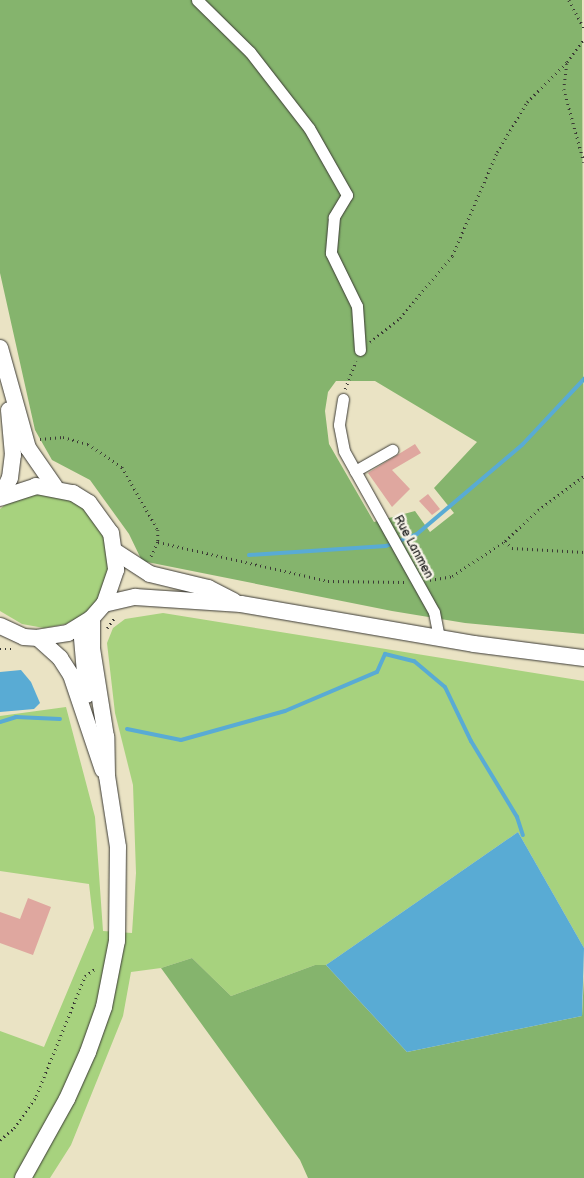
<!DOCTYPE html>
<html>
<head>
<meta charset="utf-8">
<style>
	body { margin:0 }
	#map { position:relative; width:584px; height:1178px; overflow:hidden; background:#eae3c4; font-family:"Balsamiq Sans",sans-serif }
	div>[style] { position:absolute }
	.green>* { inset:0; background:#a7d27e }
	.forest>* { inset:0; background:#85b46d }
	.water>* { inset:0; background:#59abd4 }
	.stream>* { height:4px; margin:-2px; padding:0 2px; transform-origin:2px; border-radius:2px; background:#59abd4 }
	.building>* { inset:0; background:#dfa79f }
	.path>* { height:2.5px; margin-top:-1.25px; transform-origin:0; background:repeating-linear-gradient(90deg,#3b3a35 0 1px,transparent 0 5px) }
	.roads { filter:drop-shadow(0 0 1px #3b3a35) drop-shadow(0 0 1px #3b3a35) }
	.street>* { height:11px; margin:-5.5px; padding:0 5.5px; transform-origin:5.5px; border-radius:5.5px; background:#fff }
	.secondary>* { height:16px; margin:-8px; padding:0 8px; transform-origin:8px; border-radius:8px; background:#fff }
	span { translate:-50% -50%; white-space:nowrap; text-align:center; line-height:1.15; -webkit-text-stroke:5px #f7f3e8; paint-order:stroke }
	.street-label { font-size:12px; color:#1c1c1c }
</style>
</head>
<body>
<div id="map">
	<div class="green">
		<i style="clip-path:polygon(31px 493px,74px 499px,105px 531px,110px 575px,101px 596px,86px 613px,66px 624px,44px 628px,22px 624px,0 611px,0 509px,10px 501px)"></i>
		<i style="clip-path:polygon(163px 613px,584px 681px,584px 948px,518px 832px,326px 965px,315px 965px,231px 996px,192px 958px,161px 968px,131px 972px,123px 1016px,71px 1145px,50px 1178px,0 1178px,0 1031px,44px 1047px,94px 928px,89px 884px,0 871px,0 716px,66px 707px,95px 817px,103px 931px,132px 933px,136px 873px,133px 785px,115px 713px,107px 643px,113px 628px,125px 619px)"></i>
	</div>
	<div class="forest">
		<i style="clip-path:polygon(evenodd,0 0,582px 0,584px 634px,465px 623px,392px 611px,142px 561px,129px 534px,90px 480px,52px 460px,35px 430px,0 273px,0 0,336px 381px,375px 381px,477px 442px,434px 488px,454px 513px,430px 532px,415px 511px,374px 522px,329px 444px,325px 411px,328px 392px,336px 381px)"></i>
		<i style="clip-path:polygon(192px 958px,231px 996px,315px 965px,326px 965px,407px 1052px,582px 1016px,584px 976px,584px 1178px,308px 1178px,300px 1160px,161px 968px)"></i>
	</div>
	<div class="water">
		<i style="clip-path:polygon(21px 670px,31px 682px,40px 703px,34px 709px,0 712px,0 672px)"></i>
		<i style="clip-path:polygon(518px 832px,584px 948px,582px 1016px,407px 1052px,326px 965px)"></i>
	</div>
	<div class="stream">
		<i style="left:249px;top:555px;width:137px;rotate:-3.8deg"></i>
		<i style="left:386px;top:546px;width:33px;rotate:-21deg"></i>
		<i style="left:417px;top:534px;width:138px;rotate:-40.3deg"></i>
		<i style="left:522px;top:445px;width:91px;rotate:-46.8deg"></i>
		<i style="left:0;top:722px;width:17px;rotate:-17deg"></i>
		<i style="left:16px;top:717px;width:44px;rotate:2.6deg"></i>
		<i style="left:127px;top:729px;width:55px;rotate:11.5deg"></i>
		<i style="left:181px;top:740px;width:108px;rotate:-15.6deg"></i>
		<i style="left:285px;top:711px;width:100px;rotate:-23deg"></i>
		<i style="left:377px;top:672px;width:20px;rotate:-66deg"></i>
		<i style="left:385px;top:654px;width:30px;rotate:14deg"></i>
		<i style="left:414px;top:661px;width:40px;rotate:40deg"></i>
		<i style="left:445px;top:687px;width:60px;rotate:64.3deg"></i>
		<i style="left:471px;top:741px;width:89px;rotate:58.8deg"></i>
		<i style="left:517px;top:817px;width:19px;rotate:72deg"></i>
	</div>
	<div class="building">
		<i style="clip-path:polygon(415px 444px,421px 453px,392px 470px,410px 489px,392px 507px,368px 473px)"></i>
		<i style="clip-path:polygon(428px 494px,440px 509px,432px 515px,419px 501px)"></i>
		<i style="clip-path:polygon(28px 898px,51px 907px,33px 955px,0 943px,0 912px,20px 919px)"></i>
	</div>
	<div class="path">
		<i style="left:569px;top:0;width:32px;rotate:62deg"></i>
		<i style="left:567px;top:64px;width:25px;rotate:97deg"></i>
		<i style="left:564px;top:89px;width:76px;rotate:74.7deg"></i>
		<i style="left:370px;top:342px;width:38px;rotate:-39deg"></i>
		<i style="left:400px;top:318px;width:81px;rotate:-50deg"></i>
		<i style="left:452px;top:256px;width:113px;rotate:-66.6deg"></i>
		<i style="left:497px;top:152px;width:58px;rotate:-59deg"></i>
		<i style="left:527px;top:102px;width:57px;rotate:-45deg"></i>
		<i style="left:567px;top:62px;width:29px;rotate:-54deg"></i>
		<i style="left:345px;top:389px;width:30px;rotate:-69deg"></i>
		<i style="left:40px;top:439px;width:23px;rotate:-5deg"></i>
		<i style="left:63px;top:437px;width:26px;rotate:16deg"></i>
		<i style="left:88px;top:444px;width:41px;rotate:34.1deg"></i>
		<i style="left:122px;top:467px;width:73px;rotate:60.3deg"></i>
		<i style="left:158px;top:530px;width:12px;rotate:90deg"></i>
		<i style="left:158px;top:542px;width:19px;rotate:115deg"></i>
		<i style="left:505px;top:541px;width:10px;rotate:45deg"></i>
		<i style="left:512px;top:548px;width:72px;rotate:3.2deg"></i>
		<i style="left:158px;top:542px;width:174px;rotate:12.9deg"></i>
		<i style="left:328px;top:581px;width:77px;rotate:0.7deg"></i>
		<i style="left:430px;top:580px;width:22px;rotate:-10deg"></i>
		<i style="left:452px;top:576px;width:64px;rotate:-33.4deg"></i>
		<i style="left:505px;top:541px;width:45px;rotate:-43.2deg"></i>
		<i style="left:538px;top:510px;width:57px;rotate:-36.5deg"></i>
		<i style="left:107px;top:628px;width:14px;rotate:-54deg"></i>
		<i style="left:0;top:649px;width:13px"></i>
		<i style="left:0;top:1140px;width:18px;rotate:-41deg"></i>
		<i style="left:14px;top:1128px;width:39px;rotate:-55deg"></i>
		<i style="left:36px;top:1096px;width:130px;rotate:-67.8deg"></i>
		<i style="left:85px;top:976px;width:14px;rotate:-36deg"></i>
	</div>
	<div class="roads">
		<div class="street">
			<i style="left:197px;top:0;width:74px;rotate:44.5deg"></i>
			<i style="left:250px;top:52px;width:96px;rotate:52.2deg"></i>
			<i style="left:309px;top:128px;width:77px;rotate:60.4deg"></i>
			<i style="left:347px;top:195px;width:26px;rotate:121deg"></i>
			<i style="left:334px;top:217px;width:36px;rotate:95deg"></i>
			<i style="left:331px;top:253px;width:59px;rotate:63.9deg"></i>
			<i style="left:357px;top:306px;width:44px;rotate:86.1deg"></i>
			<i style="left:343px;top:399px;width:26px;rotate:99deg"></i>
			<i style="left:339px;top:425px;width:26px;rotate:79deg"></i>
			<i style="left:344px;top:451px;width:184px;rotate:60.8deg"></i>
			<i style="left:434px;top:612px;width:26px;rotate:79deg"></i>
			<i style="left:355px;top:471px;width:43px;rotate:-29.6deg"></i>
		</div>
		<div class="secondary">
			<i style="left:0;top:348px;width:104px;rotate:74.4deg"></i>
			<i style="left:28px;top:448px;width:47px;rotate:55.3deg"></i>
			<i style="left:1px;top:497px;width:21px;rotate:-65deg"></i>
			<i style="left:10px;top:478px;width:23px;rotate:-83deg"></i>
			<i style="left:13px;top:455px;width:45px;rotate:-95.1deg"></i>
			<i style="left:0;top:498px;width:38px;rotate:-18deg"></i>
			<i style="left:36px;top:486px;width:38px;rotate:11deg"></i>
			<i style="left:73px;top:493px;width:19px;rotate:32deg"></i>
			<i style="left:89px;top:503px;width:37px;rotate:54deg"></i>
			<i style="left:111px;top:533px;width:37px;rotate:82deg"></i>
			<i style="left:116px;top:570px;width:36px;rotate:109deg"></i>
			<i style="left:104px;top:604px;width:18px;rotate:131deg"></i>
			<i style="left:92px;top:618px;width:28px;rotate:148deg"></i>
			<i style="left:68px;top:633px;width:30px;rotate:171deg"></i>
			<i style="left:38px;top:638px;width:14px;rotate:-176deg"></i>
			<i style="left:24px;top:637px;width:26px;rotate:-155deg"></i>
			<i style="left:116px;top:552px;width:40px;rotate:32.9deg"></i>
			<i style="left:150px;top:574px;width:60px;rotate:13.6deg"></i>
			<i style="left:208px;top:588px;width:29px;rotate:27deg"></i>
			<i style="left:104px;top:604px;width:32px;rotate:-13deg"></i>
			<i style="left:135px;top:597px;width:106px;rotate:3.8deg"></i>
			<i style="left:241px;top:604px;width:236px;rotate:9.7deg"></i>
			<i style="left:474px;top:644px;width:111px;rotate:7.3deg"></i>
			<i style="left:81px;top:627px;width:68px;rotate:85deg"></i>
			<i style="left:38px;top:638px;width:30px;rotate:42deg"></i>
			<i style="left:60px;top:658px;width:20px;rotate:57deg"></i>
			<i style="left:71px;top:675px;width:100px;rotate:71.4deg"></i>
			<i style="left:23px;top:1178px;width:90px;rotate:-60.9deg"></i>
			<i style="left:67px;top:1099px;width:51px;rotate:-65.9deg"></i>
			<i style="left:88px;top:1052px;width:48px;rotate:-70.4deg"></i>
			<i style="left:104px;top:1007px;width:67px;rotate:-78.9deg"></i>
			<i style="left:117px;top:941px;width:94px;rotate:-89.4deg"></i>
			<i style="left:118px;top:847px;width:72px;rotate:-98.8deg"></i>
			<i style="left:107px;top:776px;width:39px;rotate:-91deg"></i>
			<i style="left:106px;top:737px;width:89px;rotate:-99deg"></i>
			<i style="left:92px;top:649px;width:31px;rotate:-90deg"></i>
		</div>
	</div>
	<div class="street-label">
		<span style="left:413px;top:547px;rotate:62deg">Rue Lanmen</span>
	</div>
</div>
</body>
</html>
